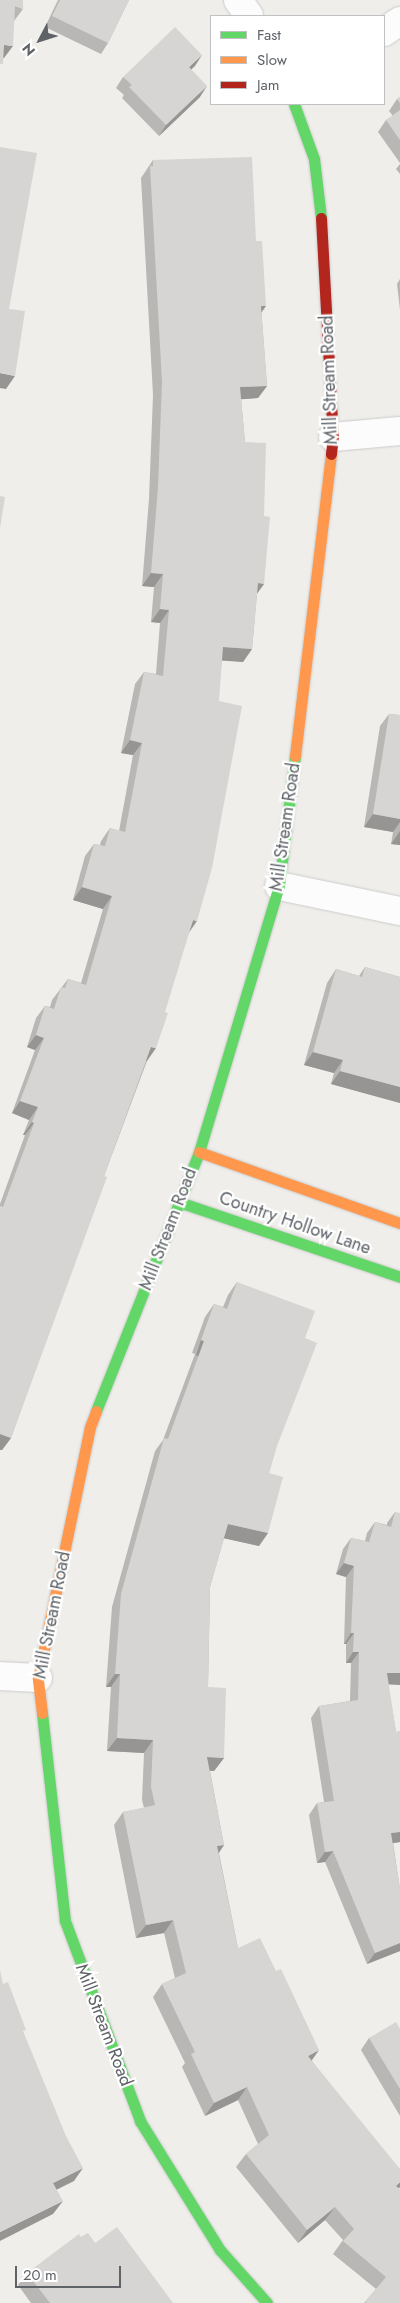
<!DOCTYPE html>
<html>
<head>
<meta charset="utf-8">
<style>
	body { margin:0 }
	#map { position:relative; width:400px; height:2303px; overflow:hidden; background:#efeeea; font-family:Jost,sans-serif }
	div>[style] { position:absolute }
	.roads { filter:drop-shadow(0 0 1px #cbcccc) drop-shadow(0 0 1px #cbcccc) }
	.street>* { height:28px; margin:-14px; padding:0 14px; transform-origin:14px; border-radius:14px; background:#fdfcfc }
	.fast>* { height:11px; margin:-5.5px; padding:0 5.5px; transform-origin:5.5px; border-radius:5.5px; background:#63d668 }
	.slow>* { height:11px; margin:-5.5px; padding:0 5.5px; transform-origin:5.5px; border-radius:5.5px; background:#ff974d }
	.jam>* { height:11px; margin:-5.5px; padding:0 5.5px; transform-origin:5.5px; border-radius:5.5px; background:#b3261e }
	.wall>* { inset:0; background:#b8b7b5 }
	.shaded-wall>* { inset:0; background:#969594; transform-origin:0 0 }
	.building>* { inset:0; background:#d6d5d3 }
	span { translate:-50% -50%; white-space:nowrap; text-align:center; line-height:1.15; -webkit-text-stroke:4.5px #fff; paint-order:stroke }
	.street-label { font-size:18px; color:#5f6368 }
	.legend { position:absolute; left:210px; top:15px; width:175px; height:90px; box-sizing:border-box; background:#fff; border:1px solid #bfc1c3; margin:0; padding:6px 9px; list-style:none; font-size:15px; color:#5f6368 }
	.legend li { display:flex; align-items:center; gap:10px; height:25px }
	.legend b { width:25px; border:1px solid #bfc1c3 }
	.north { position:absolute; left:15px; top:15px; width:50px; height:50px; -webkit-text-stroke:4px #fff; paint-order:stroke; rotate:230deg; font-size:14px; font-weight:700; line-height:20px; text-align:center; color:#5f6368 }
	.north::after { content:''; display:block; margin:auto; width:18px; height:22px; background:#5f6368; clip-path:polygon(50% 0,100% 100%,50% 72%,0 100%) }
	.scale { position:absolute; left:15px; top:2266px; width:106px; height:22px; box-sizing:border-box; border:2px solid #5f6368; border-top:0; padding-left:6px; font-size:15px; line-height:18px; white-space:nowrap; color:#5f6368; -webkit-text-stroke:4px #fff; paint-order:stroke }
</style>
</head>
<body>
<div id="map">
	<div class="roads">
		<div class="street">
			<i style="left:238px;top:0;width:19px;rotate:55deg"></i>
			<i style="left:384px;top:32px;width:19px;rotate:-35deg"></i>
			<i style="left:333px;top:437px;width:67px;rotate:-5.1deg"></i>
			<i style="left:279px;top:886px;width:124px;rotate:11.7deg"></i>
			<i style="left:0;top:1676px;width:38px;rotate:3deg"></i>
		</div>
		<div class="fast">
			<i style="left:294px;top:104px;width:59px;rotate:70deg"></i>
			<i style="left:314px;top:159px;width:59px;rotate:83.2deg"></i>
			<i style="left:179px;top:1202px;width:233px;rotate:18.7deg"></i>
			<i style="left:96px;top:1411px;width:279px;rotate:-68.3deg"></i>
			<i style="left:199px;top:1152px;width:278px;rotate:-73.3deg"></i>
			<i style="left:279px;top:886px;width:131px;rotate:-83deg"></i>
			<i style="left:42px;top:1713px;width:209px;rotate:83.7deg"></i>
			<i style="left:65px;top:1921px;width:214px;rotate:69.4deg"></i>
			<i style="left:140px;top:2121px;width:152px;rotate:58.2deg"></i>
			<i style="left:220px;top:2250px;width:71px;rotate:48.4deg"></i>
		</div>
		<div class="slow">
			<i style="left:295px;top:756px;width:304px;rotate:-83.2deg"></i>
			<i style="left:199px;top:1152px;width:213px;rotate:19.5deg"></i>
			<i style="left:42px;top:1713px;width:35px;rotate:-97deg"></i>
			<i style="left:38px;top:1678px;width:256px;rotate:-78.3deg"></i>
			<i style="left:90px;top:1427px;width:17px;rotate:-69deg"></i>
		</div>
		<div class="jam">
			<i style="left:321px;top:218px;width:219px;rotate:86.9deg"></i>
			<i style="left:333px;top:437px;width:17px;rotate:97deg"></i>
		</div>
	</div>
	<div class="wall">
		<i style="clip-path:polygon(0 0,23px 9px,14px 21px,4px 58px)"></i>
		<i style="clip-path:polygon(58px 0,129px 0,108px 43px,101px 54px,45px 27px)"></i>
		<i style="clip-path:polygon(195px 66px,191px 69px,200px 97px,159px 136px,122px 98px,124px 95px,116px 88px,123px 77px)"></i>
		<i style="clip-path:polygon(400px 97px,400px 163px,378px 132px,386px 120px,393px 116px,389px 111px,397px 99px)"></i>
		<i style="clip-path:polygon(153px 160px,256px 241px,267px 386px,258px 398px,241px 399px,245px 442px,264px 516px,264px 584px,257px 594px,252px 649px,243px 662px,222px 660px,189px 931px,147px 1061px,104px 1176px,11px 1438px,2px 1450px,0 1450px,0 1204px,25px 1135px,23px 1135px,29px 1120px,12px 1113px,35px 1050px,27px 1047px,36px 1018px,45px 1006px,50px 1007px,52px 1000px,68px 979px,81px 983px,103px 909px,73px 900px,85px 856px,94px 844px,100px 845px,101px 841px,110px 828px,119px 831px,133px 755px,121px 753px,135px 684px,144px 672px,156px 674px,160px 623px,151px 622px,154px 587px,142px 586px,149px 499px,153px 395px,141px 178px)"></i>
		<i style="clip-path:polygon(400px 164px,400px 174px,396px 169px)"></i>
		<i style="clip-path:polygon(400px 279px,400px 310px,397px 284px)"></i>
		<i style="clip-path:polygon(389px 714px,400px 715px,400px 845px,391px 844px,393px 832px,364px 827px,380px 726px)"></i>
		<i style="clip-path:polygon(365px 967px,400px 977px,400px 1103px,331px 1084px,334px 1073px,304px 1065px,327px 983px,336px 969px,359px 976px)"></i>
		<i style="clip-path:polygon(237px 1282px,305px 1338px,269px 1473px,268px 1533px,259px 1546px,224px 1538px,210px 1587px,208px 1687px,224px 1758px,214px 1771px,210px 1771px,224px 1845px,219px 1853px,238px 1948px,312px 2061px,400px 2187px,399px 2188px,400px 2303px,364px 2303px,376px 2289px,333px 2254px,343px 2240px,325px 2220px,298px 2243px,236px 2167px,246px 2154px,258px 2144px,238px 2100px,205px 2116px,182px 2067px,185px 2063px,153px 1997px,162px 1984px,175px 1978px,164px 1933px,136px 1938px,114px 1825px,123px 1812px,144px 1808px,142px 1800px,144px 1753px,107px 1751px,111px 1687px,106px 1687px,112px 1607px,155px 1451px,163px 1440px,195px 1354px,192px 1353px,205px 1317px,214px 1304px,223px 1307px,228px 1295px)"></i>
		<i style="clip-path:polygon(395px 1512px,388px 1684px,396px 1732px,400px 1731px,400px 1842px,393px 1843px,400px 1889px,400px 1951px,367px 1964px,325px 1862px,317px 1863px,309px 1815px,317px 1803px,324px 1802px,311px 1718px,319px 1706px,350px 1701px,351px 1663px,346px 1663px,346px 1644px,344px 1644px,346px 1577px,336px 1574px,343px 1549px,351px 1538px,365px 1541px,367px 1533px,375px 1522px,387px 1525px,387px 1523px)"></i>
		<i style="clip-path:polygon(400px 2029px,400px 2116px,361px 2050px,369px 2038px)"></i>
		<i style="clip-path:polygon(81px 2237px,95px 2243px,173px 2303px,31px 2303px,18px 2285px,27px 2273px)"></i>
	</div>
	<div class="shaded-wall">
		<i style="clip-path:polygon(4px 45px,13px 46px,4px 58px,0 58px)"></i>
		<i style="clip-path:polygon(202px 55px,195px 66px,182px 78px,189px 67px)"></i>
		<i style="clip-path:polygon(207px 86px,200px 97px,159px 136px,166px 125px)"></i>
		<i style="clip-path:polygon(261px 306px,266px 306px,257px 319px)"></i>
		<i style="clip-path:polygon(0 373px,15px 376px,6px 389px,0 388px)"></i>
		<i style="clip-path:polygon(267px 386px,258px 398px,231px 400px,240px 387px)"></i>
		<i style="clip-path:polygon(151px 573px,163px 574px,154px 587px,142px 586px)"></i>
		<i style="clip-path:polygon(258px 583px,264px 584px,255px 596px)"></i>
		<i style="clip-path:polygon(160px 609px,169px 610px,160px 623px,151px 622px)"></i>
		<i style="clip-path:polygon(223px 647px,252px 649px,243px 662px,214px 660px)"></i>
		<i style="clip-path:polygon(130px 740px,142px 743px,133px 755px,121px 753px)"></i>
		<i style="clip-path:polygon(373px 814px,400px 819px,400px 822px,393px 832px,364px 827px)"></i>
		<i style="clip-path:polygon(400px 831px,400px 845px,391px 844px)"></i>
		<i style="clip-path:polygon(82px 887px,112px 896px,103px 909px,73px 900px)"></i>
		<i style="clip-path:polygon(193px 920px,197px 921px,188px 934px)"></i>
		<i style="clip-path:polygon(36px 1035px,44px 1038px,35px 1050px,27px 1047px)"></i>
		<i style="clip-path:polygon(151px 1047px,156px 1048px,147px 1061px,143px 1059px)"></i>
		<i style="clip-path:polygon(313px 1052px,343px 1060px,334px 1073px,304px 1065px)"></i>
		<i style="clip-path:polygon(340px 1071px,400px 1087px,400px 1103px,331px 1084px)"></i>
		<i style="clip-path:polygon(20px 1101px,38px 1107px,29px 1120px,12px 1113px)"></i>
		<i style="clip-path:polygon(32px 1122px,34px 1123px,25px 1135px,23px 1135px)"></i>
		<i style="left:201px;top:1340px;width:3px;height:16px;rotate:18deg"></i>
		<i style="clip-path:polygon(0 1434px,11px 1438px,2px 1450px,0 1450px)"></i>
		<i style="clip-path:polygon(228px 1524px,268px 1533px,259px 1546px,218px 1537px)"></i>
		<i style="clip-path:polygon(344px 1563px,354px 1566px,346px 1577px,336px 1574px)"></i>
		<i style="clip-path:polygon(351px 1633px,354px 1633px,346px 1644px,344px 1644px)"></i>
		<i style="clip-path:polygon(353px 1652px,359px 1652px,351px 1663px,346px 1663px)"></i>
		<i style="clip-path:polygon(387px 1673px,400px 1673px,400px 1685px,379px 1684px)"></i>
		<i style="clip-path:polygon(115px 1674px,120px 1674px,111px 1687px,106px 1687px)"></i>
		<i style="clip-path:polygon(117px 1738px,153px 1740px,144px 1753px,107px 1751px)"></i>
		<i style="clip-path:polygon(207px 1757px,224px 1758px,214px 1771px,198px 1770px)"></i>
		<i style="clip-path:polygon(400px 1832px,400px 1842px,383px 1845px,391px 1833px)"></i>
		<i style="clip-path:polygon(224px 1845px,215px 1858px,217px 1846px)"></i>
		<i style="clip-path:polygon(333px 1851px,325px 1862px,317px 1863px,325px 1852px)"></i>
		<i style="clip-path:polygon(173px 1920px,164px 1933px,136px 1938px,146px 1925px)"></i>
		<i style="clip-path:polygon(400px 1943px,400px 1951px,367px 1964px,375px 1953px)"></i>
		<i style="clip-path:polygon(319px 2050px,310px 2063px,308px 2056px)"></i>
		<i style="clip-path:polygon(247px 2087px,238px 2100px,205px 2116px,214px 2103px)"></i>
		<i style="clip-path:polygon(83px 2168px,74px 2181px,44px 2196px,53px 2183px)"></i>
		<i style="clip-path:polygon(400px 2182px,400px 2187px,397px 2190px,396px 2186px)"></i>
		<i style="clip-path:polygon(63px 2201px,53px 2214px,0 2241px,0 2232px)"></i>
		<i style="clip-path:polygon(335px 2207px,325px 2220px,298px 2243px,307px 2230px)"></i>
	</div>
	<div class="building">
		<i style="clip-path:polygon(0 0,23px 0,23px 9px,15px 6px,13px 46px,4px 45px,3px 64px,0 64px)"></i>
		<i style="clip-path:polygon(60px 0,129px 0,108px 43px,52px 16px)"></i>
		<i style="clip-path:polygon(175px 27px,202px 55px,189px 67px,207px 86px,166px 125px,129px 87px,132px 85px,123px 77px)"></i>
		<i style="clip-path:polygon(400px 97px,400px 103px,397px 99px)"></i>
		<i style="clip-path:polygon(400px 110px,400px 140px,386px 120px)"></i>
		<i style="clip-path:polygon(0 147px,37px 153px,9px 309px,25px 311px,15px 376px,0 373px)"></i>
		<i style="clip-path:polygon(252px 157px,256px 241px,262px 241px,266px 306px,261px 306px,267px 386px,240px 387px,245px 442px,266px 443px,264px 516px,270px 517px,264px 584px,258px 583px,252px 649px,223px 647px,219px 701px,242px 706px,212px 868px,197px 921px,193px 920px,165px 1012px,168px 1013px,156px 1048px,151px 1047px,104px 1176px,107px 1177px,11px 1438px,0 1434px,0 1206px,3px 1207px,34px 1123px,32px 1122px,38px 1107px,20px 1101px,44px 1038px,36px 1035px,45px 1006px,54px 1009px,61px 987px,65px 988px,68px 979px,86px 985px,112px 896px,82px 887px,94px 844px,105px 846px,110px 828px,125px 832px,142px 743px,130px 740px,144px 672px,163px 676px,169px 610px,160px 609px,163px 574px,151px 573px,158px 487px,162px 382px,150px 166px,153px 166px,153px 160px)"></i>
		<i style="clip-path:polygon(0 496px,5px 497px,0 528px)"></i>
		<i style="clip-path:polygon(389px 714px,400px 715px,400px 819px,373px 814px)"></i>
		<i style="clip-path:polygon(365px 967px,400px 977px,400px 1087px,340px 1071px,343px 1060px,313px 1052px,336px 969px,362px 977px)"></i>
		<i style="clip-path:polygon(237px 1282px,315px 1311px,305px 1338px,317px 1343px,277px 1446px,269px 1473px,283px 1477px,268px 1533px,228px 1524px,210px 1587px,208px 1687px,226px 1688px,224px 1758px,207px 1757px,224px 1845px,217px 1846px,238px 1948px,260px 1938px,276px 1971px,281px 1969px,319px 2050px,308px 2056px,400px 2169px,400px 2182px,396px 2186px,400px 2189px,400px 2303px,366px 2303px,365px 2302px,386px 2277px,343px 2241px,354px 2229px,335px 2207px,307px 2230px,246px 2154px,269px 2135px,247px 2087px,214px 2103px,191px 2054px,195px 2052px,162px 1984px,186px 1973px,173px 1920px,146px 1925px,123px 1812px,155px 1805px,151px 1787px,153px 1740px,117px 1738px,120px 1674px,115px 1674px,121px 1594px,164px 1438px,168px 1439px,204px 1341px,201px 1340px,214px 1304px,227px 1309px)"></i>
		<i style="clip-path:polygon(395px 1512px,400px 1513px,400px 1673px,387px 1673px,396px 1732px,400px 1731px,400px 1832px,391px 1833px,400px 1889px,400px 1943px,375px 1953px,333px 1851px,325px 1852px,317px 1803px,334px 1801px,319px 1706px,358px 1700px,359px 1652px,353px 1652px,354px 1633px,351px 1633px,354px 1566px,344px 1563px,351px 1538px,369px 1542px,375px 1522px,391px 1527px)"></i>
		<i style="clip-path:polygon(0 1970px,3px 1984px,8px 1982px,26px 2030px,23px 2031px,66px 2136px,83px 2168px,53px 2183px,63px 2201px,0 2232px)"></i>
		<i style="clip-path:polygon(396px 2022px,400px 2029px,400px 2089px,369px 2038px)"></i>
		<i style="clip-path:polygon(117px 2227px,173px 2303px,50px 2303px,27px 2273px,79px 2234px,81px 2237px,88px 2233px,95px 2243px)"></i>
	</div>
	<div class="street-label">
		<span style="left:329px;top:380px;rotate:-92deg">Mill Stream Road</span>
		<span style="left:285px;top:827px;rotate:-82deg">Mill Stream Road</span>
		<span style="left:295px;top:1223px;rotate:19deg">Country Hollow Lane</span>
		<span style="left:168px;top:1229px;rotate:-69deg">Mill Stream Road</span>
		<span style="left:52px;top:1615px;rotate:-79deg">Mill Stream Road</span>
		<span style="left:104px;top:2025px;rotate:69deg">Mill Stream Road</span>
	</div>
	<ul class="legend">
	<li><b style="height:6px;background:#63d668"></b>Fast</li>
	<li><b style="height:6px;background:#ff974d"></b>Slow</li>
	<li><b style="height:6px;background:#b3261e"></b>Jam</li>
	</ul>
	<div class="north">N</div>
	<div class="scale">20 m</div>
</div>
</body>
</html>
